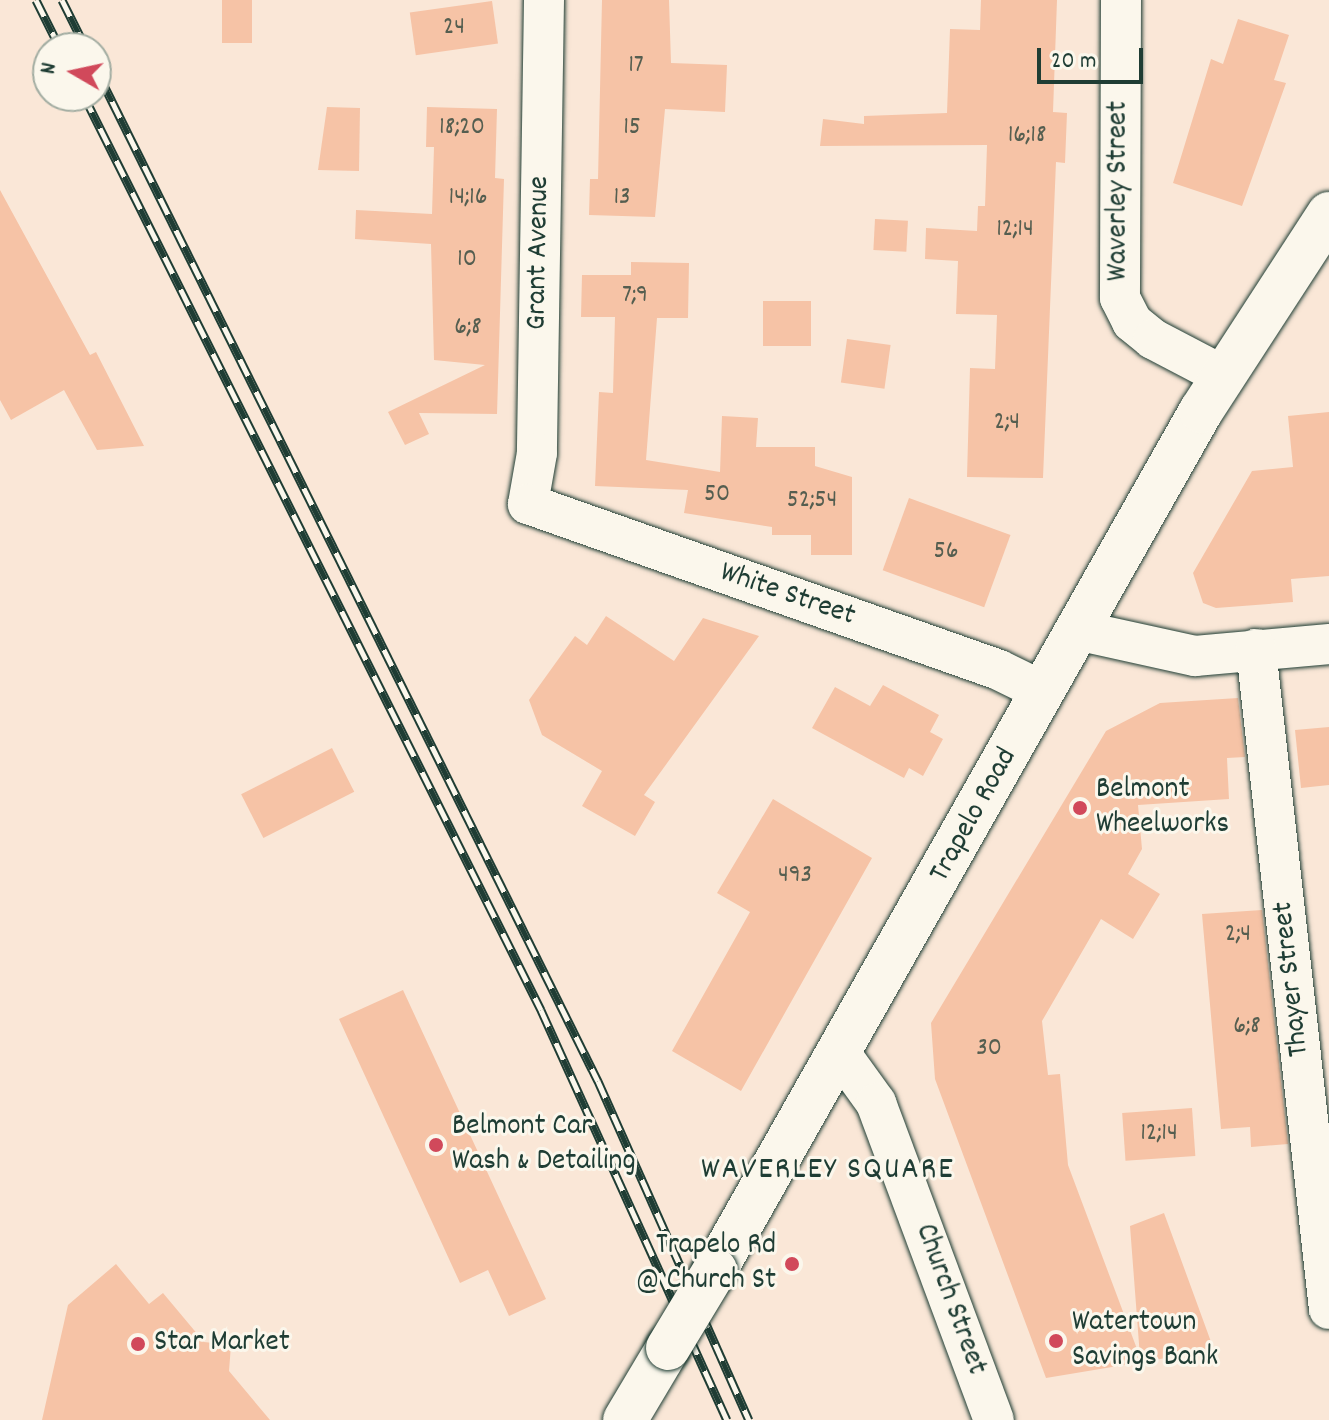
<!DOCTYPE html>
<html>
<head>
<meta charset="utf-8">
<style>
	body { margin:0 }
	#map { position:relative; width:1329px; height:1420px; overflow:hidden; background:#fae7d7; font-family:Dekko,sans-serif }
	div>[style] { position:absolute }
	.building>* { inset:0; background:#f6c3a6; transform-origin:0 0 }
	.roads { filter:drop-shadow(0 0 2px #1f3d34) drop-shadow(0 0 2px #1f3d34) }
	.minor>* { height:40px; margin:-20px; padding:0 20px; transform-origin:20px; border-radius:20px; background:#fbf7ec }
	.major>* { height:44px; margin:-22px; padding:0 22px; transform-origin:22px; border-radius:22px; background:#fbf7ec }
	.rail>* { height:9px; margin-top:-4.5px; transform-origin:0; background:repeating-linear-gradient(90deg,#fbf7ec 0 18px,#1f3d34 0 36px); box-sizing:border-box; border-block:2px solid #1f3d34 }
	.bridges { filter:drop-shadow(0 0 2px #1f3d34) drop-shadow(0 0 2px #1f3d34) }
	.major-bridge>* { height:44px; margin:-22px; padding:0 22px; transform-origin:22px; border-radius:22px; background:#fbf7ec }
	.dots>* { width:22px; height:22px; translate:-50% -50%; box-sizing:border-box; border:4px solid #fbf7ec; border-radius:50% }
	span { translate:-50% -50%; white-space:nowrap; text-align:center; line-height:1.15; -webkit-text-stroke:6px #fbf7ec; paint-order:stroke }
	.number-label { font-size:26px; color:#555e50 }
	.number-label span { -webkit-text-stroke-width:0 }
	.street-label { font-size:30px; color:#1f3d34 }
	.poi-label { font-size:30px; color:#1f3d34 }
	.left { translate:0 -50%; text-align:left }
	.right { translate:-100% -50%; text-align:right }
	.neighbourhood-label { font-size:32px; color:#1f3d34; letter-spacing:2px }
	.north { position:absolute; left:32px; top:32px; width:80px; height:80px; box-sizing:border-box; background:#fbf7ec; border:2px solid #a3ada2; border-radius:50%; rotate:279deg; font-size:22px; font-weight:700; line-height:32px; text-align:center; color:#1f3d34 }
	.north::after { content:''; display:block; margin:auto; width:28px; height:36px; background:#d1495b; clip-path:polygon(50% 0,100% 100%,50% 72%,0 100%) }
	.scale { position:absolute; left:1037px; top:48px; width:106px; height:36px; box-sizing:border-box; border:4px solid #1f3d34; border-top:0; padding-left:10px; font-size:24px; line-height:28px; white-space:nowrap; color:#1f3d34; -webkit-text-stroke:6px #fbf7ec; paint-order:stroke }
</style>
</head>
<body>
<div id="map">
	<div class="building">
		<i style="left:222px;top:0;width:30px;height:43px"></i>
		<i style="clip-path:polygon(602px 0,669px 0,671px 63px,727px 65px,725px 112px,665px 109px,655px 217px,589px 215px,590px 179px,598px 179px)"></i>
		<i style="clip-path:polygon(981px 0,1057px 0,1053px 112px,1067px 113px,1065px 163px,1056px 162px,1043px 478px,967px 477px,970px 368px,995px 369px,997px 315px,956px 314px,958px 261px,925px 259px,926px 228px,977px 231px,978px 206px,985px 206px,987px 145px,820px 146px,823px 119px,864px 124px,864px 116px,947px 113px,950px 29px,980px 30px)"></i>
		<i style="left:492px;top:1px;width:43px;height:83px;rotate:82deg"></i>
		<i style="clip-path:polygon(1238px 19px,1289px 35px,1274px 80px,1286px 83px,1242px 206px,1173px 183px,1211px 59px,1223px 64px)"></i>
		<i style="clip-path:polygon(327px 107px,360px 108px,359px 171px,318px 170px)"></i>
		<i style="clip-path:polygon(427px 107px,497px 109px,495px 178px,504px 179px,497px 414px,419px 413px,429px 434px,405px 445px,388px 412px,485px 365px,434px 360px,431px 244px,355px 239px,356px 210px,432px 214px,434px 147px,426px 147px)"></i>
		<i style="clip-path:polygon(0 190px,90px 355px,96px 352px,144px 446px,97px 450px,64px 390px,11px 420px,0 400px)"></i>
		<i style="left:875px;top:219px;width:33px;height:31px;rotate:3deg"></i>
		<i style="clip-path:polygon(631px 262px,689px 263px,688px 318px,657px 318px,646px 460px,720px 472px,722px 416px,758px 418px,756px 447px,815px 447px,815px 466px,852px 477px,852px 555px,811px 555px,811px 535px,772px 535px,772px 527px,684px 513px,688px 490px,595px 486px,599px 392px,613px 393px,615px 317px,581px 317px,582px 275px,631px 275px)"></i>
		<i style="left:763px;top:301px;width:48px;height:45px"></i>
		<i style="left:847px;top:339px;width:44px;height:44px;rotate:8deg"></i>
		<i style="clip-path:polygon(1329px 412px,1329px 576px,1291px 579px,1293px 602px,1216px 608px,1203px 603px,1193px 573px,1252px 471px,1293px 467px,1288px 416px)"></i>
		<i style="left:909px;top:498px;width:108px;height:77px;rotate:20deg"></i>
		<i style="clip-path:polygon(606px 616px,674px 661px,703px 618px,759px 636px,644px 795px,655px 802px,635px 836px,582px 806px,602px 771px,542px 735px,529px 700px,575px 636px,587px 645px)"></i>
		<i style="clip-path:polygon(883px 685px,939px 715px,930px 732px,943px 739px,923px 776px,909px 768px,904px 778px,812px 728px,835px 687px,870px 706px)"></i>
		<i style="clip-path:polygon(1238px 698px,1245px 757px,1227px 758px,1229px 799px,1138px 805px,1142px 849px,1128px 874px,1160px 894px,1133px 939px,1101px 919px,1042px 1021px,1048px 1075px,1060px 1074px,1068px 1165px,1140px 1357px,1130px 1226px,1164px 1213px,1214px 1350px,1046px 1378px,935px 1079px,931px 1023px,1106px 731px,1160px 703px)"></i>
		<i style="clip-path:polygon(1329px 727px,1329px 785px,1301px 788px,1295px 730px)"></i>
		<i style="left:332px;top:748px;width:49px;height:102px;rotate:63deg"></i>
		<i style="clip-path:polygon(773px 799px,872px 858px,741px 1091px,672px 1051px,750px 912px,717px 893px)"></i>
		<i style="clip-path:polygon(1262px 910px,1288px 1144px,1251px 1147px,1250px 1127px,1221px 1129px,1202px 914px)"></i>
		<i style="clip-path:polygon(403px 990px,546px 1299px,509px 1316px,488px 1270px,460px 1283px,339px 1019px)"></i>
		<i style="left:1192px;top:1108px;width:48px;height:70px;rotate:86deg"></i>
		<i style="clip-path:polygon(116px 1264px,149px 1304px,163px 1293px,204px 1342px,231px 1345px,229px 1371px,270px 1420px,42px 1420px,68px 1305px)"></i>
	</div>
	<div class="roads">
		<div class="minor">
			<i style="left:544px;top:0;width:453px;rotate:90.9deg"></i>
			<i style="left:537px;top:453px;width:52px;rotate:100deg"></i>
			<i style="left:528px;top:504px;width:499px;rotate:19.4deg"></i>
			<i style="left:999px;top:670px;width:50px;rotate:26.1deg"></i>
			<i style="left:1121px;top:0;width:298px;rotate:90.2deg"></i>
			<i style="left:1120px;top:298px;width:27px;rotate:63deg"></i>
			<i style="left:1132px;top:322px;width:27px;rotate:39deg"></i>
			<i style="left:1153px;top:339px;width:78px;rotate:27.6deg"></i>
			<i style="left:1081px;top:631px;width:117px;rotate:12.4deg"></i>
			<i style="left:1195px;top:656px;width:135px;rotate:-5.1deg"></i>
			<i style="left:1256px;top:649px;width:664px;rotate:83.69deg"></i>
			<i style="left:840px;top:1053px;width:62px;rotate:54.2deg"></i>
			<i style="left:876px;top:1103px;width:338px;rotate:69.6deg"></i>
		</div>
		<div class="major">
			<i style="left:715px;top:1270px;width:987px;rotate:-60.5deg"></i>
			<i style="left:1201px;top:411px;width:235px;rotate:-57deg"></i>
			<i style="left:625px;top:1420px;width:84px;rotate:-59.2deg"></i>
		</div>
	</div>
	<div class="rail">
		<i style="left:36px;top:0;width:54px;rotate:63.4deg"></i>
		<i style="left:62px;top:0;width:54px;rotate:63.4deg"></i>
		<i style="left:96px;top:69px;width:1130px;rotate:63.62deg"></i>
		<i style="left:598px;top:1081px;width:371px;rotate:66deg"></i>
		<i style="left:84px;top:96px;width:1022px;rotate:63.43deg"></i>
		<i style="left:541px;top:1010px;width:450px;rotate:65.6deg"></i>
	</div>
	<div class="bridges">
		<div class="major-bridge">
			<i style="left:668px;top:1348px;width:91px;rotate:-58.9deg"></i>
		</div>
	</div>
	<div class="dots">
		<i style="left:1080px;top:808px;background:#d1495b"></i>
		<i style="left:436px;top:1145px;background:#d1495b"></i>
		<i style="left:792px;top:1264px;background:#d1495b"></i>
		<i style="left:1056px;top:1341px;background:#d1495b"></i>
		<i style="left:138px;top:1344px;background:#d1495b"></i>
	</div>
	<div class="number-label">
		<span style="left:454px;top:28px">24</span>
		<span style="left:636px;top:66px">17</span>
		<span style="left:462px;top:128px">18;20</span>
		<span style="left:632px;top:128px">15</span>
		<span style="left:1027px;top:136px">16;18</span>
		<span style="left:468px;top:198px">14;16</span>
		<span style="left:622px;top:198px">13</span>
		<span style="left:1015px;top:230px">12;14</span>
		<span style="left:467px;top:260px">10</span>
		<span style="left:635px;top:296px">7;9</span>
		<span style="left:468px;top:328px">6;8</span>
		<span style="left:1007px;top:423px">2;4</span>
		<span style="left:717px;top:495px">50</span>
		<span style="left:812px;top:501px">52;54</span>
		<span style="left:946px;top:552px">56</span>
		<span style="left:795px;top:876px">493</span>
		<span style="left:1238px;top:935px">2;4</span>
		<span style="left:1247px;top:1027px">6;8</span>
		<span style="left:989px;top:1049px">30</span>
		<span style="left:1159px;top:1134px">12;14</span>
	</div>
	<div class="street-label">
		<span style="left:1120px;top:191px;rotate:-90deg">Waverley Street</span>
		<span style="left:540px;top:253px;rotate:-89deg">Grant Avenue</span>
		<span style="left:787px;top:596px;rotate:19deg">White Street</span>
		<span style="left:975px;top:816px;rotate:-61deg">Trapelo Road</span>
		<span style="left:1293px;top:979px;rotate:-96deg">Thayer Street</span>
		<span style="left:949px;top:1300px;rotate:70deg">Church Street</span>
	</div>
	<div class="poi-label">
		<span class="left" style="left:1096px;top:808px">Belmont<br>Wheelworks</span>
		<span class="left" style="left:452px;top:1145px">Belmont Car<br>Wash &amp; Detailing</span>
		<span class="right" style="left:776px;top:1264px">Trapelo Rd<br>@ Church St</span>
		<span class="left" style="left:1072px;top:1341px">Watertown<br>Savings Bank</span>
		<span class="left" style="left:154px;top:1344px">Star Market</span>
	</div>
	<div class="neighbourhood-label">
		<span style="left:828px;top:1171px">WAVERLEY SQUARE</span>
	</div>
	<div class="north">N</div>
	<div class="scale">20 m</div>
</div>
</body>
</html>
